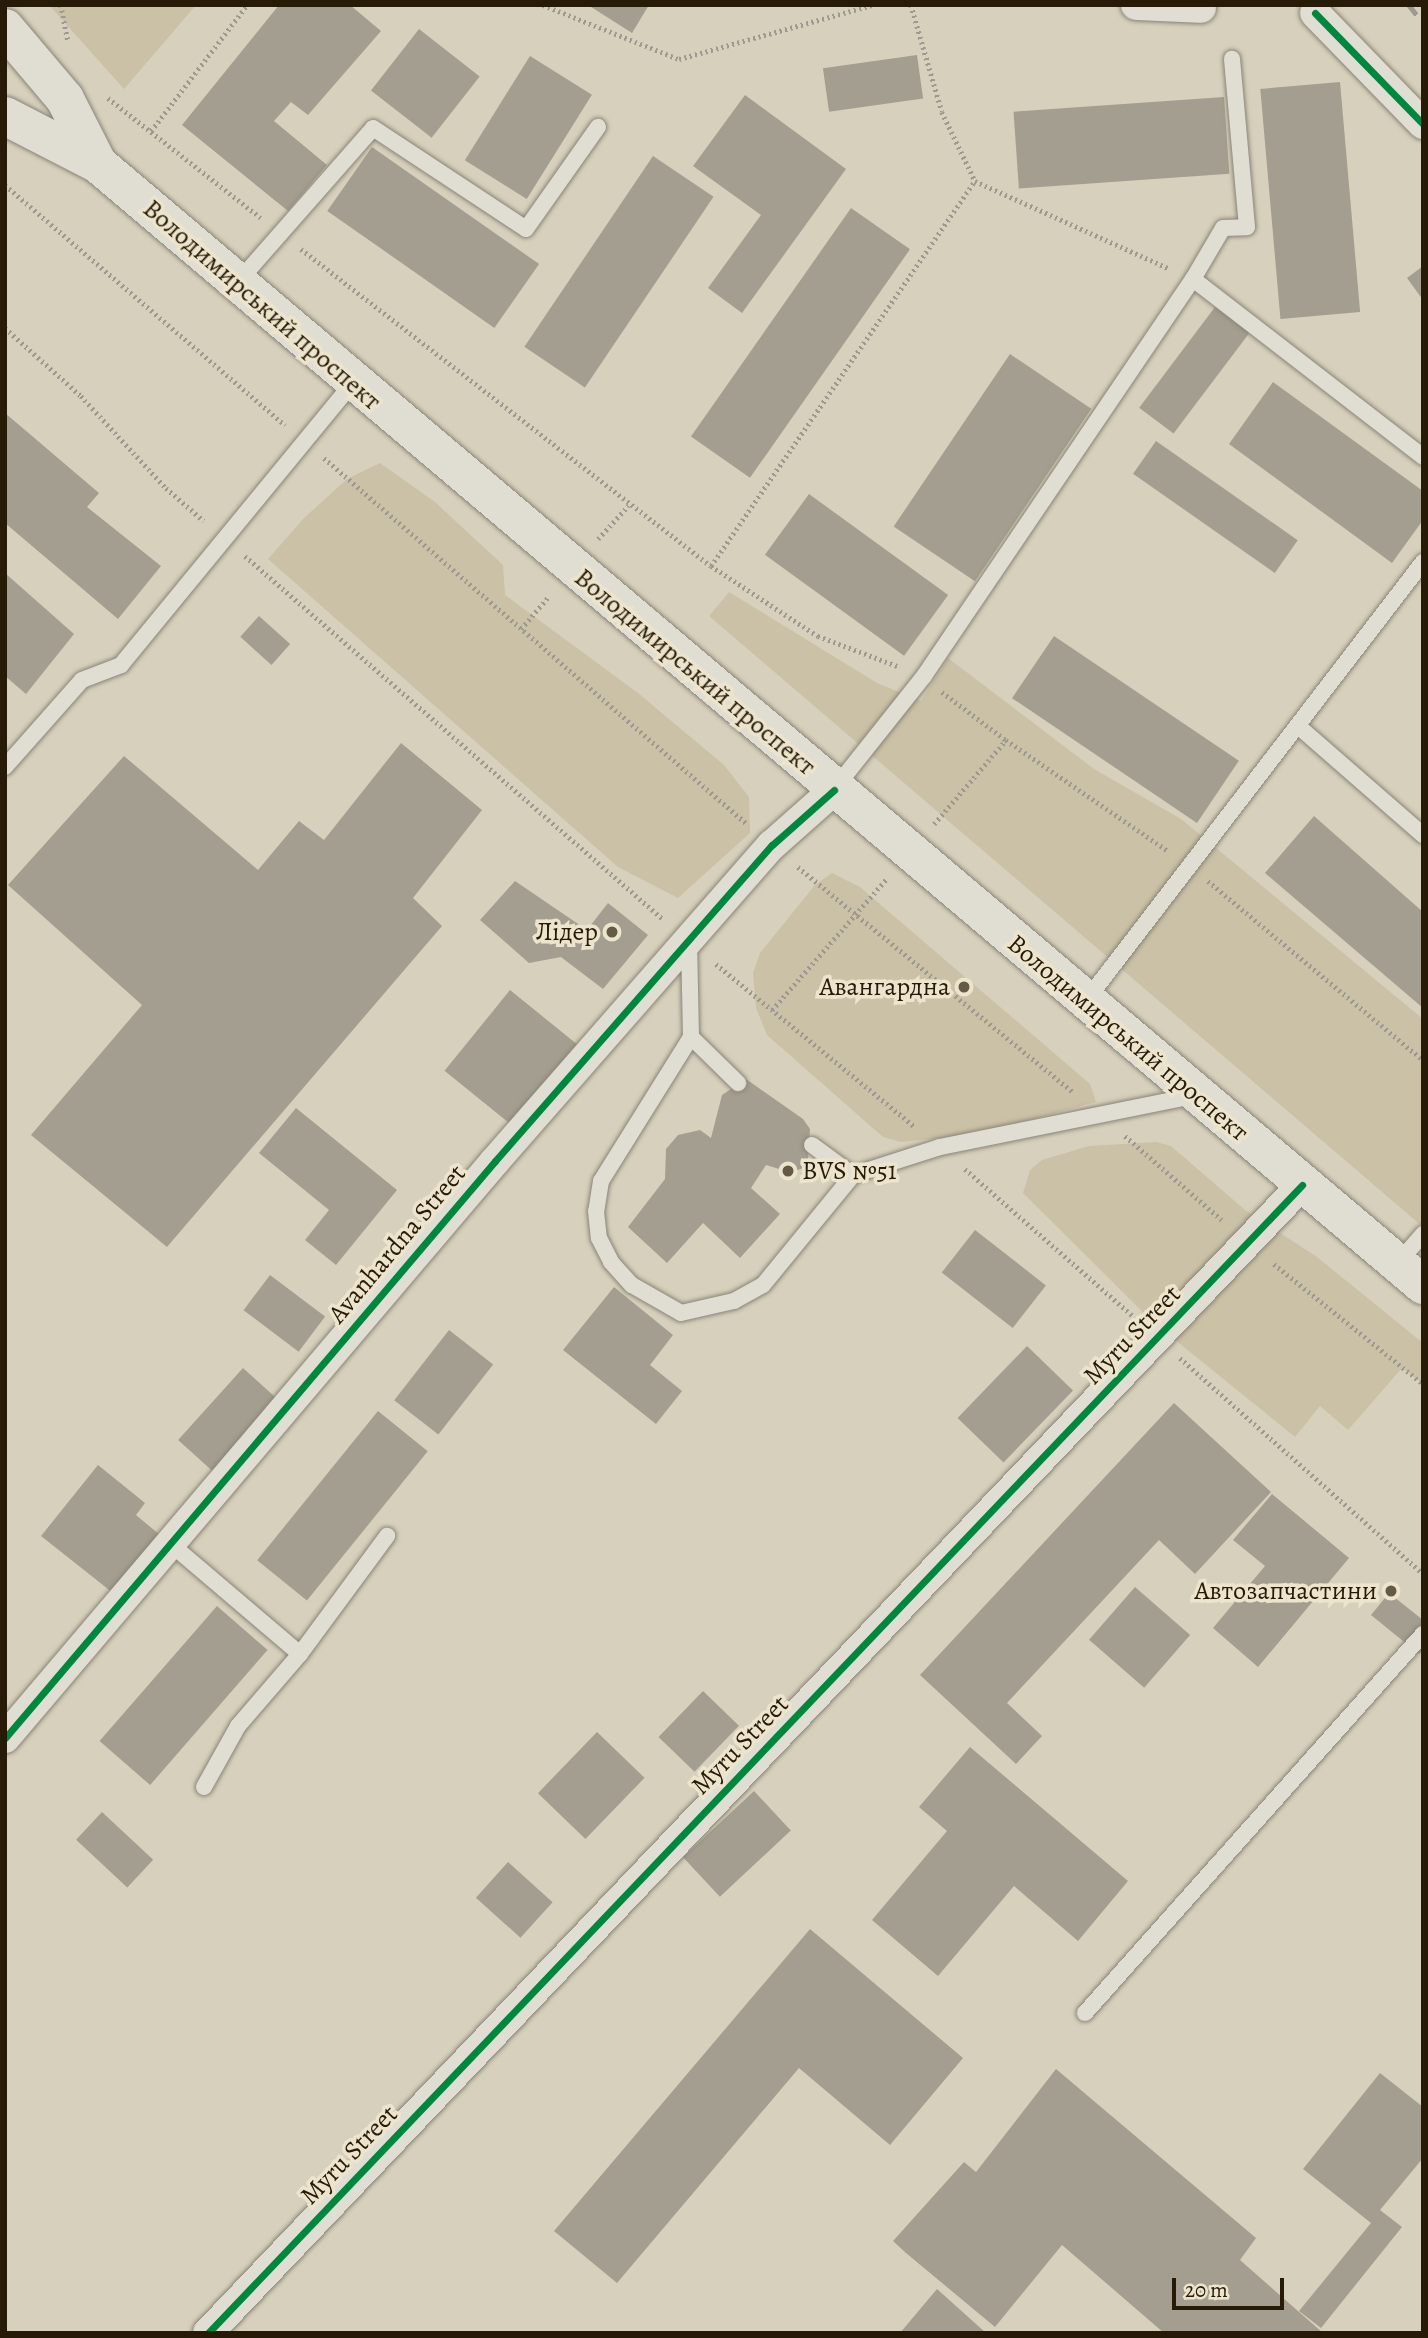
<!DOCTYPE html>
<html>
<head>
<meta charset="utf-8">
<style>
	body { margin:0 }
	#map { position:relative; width:1428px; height:2338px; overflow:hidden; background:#d7d0bc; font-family:Alegreya,serif }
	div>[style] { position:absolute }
	.green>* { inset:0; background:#cbc1a6 }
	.building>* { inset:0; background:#a49e90; transform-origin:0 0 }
	.path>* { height:4.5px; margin-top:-2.25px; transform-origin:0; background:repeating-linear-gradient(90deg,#9d998f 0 2px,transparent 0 5.5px) }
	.roads { filter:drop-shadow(0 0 2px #898477) drop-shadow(0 0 2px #898477) }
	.service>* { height:16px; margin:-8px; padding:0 8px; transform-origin:8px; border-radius:8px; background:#e0ddd2 }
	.minor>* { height:30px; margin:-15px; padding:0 15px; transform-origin:15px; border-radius:15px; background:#e0ddd2 }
	.secondary>* { height:38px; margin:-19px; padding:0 19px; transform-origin:19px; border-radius:19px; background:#e0ddd2 }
	.rail>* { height:5px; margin-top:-2.5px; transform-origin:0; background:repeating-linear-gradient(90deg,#9d998f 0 12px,transparent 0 24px) }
	.cycleway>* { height:7px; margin:-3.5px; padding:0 3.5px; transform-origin:3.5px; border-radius:3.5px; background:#00873e }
	.dots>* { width:19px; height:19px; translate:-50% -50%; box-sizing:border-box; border:4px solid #ece4cc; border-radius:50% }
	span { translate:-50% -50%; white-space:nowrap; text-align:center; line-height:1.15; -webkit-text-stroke:7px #ece4cc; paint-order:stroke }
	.street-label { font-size:26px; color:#271a07 }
	.poi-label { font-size:26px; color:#271a07 }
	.right { translate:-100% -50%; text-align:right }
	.left { translate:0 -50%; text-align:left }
	.frame { position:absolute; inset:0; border:7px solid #271a07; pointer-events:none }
	.scale { position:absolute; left:1172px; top:2278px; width:112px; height:32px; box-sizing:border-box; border:4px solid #271a07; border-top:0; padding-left:9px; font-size:21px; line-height:24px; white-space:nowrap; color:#271a07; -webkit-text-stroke:5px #ece4cc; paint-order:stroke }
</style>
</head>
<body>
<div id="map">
	<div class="green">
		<i style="clip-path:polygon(49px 5px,196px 5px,124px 89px)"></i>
		<i style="clip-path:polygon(380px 463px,435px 502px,503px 565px,505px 595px,638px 693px,724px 765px,749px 797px,750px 833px,678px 898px,618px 867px,268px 559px,304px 518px,347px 479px)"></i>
		<i style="clip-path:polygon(729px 592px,877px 683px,921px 701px,948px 658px,1094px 769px,1181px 819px,1423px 1019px,1423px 1227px,709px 616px)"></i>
		<i style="clip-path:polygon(832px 873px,860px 887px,1090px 1084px,1096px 1102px,977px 1134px,901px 1142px,883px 1137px,767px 1035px,756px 1008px,753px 973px,760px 953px,815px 885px)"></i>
		<i style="clip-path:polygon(1156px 1142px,1171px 1146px,1245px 1210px,1317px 1257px,1423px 1343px,1423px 1384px,1402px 1368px,1348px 1430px,1320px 1406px,1295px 1437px,1153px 1322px,1023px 1193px,1030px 1170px,1042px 1160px,1089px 1146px)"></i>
	</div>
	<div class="building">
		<i style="clip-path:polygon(279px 5px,350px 5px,381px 31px,308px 115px,291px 102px,274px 121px,327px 165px,288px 211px,182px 125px)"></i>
		<i style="clip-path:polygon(588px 5px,649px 5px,632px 33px)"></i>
		<i style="left:419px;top:29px;width:77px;height:78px;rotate:38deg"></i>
		<i style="left:917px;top:55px;width:44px;height:95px;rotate:82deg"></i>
		<i style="left:530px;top:56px;width:73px;height:123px;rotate:32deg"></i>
		<i style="left:1340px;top:82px;width:231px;height:80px;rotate:85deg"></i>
		<i style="clip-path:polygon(745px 95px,846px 169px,742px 313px,708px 288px,761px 215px,693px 166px)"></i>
		<i style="left:1224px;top:97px;width:77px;height:211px;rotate:86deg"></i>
		<i style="left:372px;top:147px;width:204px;height:78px;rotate:35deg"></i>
		<i style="left:653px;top:156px;width:73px;height:230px;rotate:34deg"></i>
		<i style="left:851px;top:208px;width:72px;height:279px;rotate:35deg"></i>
		<i style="clip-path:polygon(1423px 266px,1423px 300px,1407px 278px)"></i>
		<i style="left:1215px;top:307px;width:43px;height:126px;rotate:37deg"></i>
		<i style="left:1010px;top:354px;width:98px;height:208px;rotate:34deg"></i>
		<i style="clip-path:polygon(1273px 382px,1423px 491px,1423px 520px,1392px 563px,1229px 444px)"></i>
		<i style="clip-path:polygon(5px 413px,99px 493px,87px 507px,161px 566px,118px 619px,5px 523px)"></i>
		<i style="left:1156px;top:441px;width:173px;height:40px;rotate:35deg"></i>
		<i style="left:809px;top:494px;width:172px;height:75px;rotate:36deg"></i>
		<i style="clip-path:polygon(5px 573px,74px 634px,26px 694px,5px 676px)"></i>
		<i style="left:259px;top:616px;width:42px;height:28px;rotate:42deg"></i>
		<i style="left:1054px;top:636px;width:223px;height:75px;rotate:34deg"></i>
		<i style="clip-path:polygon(401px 743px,482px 810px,413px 898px,442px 926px,167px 1247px,31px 1135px,142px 1005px,8px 885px,124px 756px,258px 870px,299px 821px,324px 840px)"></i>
		<i style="clip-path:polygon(1314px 816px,1423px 912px,1423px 1008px,1265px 873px)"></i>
		<i style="clip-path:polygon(515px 881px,587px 930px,608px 903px,648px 935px,603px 989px,561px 957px,529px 963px,480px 920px)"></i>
		<i style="left:510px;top:990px;width:89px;height:104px;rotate:39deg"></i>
		<i style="clip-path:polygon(746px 1079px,803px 1119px,810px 1129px,808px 1159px,801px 1169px,789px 1172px,766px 1165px,751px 1188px,780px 1214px,740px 1258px,703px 1223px,667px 1263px,628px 1227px,665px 1179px,666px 1149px,678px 1135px,700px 1130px,711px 1138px,722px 1095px)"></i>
		<i style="clip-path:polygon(296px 1108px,397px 1190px,336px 1265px,305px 1240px,329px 1210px,259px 1153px)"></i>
		<i style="left:975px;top:1230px;width:90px;height:54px;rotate:38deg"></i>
		<i style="left:270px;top:1275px;width:69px;height:44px;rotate:37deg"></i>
		<i style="clip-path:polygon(614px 1287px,673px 1335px,650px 1365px,682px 1391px,656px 1424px,563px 1350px)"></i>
		<i style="left:449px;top:1330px;width:56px;height:89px;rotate:38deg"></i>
		<i style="left:1027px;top:1346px;width:64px;height:100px;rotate:44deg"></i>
		<i style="left:243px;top:1368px;width:47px;height:97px;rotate:42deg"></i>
		<i style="clip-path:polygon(1174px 1403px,1271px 1492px,1195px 1574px,1159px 1540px,1007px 1703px,1042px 1736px,1016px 1764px,920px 1675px)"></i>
		<i style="left:378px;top:1411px;width:64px;height:192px;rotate:39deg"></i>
		<i style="clip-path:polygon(98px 1465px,145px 1503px,136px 1515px,160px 1535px,113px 1593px,41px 1536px)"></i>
		<i style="clip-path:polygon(1272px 1494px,1349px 1558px,1258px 1667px,1213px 1628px,1265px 1566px,1233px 1540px)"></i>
		<i style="left:1135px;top:1587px;width:73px;height:70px;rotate:41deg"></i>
		<i style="clip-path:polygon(1389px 1593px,1423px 1620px,1423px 1649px,1419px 1654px,1371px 1615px)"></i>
		<i style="left:217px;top:1606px;width:67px;height:179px;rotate:41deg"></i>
		<i style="left:703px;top:1691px;width:50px;height:64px;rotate:44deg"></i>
		<i style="left:597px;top:1732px;width:66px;height:85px;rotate:44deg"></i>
		<i style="clip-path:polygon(970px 1747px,1128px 1881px,1078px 1941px,1014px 1886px,938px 1976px,872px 1920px,947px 1831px,919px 1807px)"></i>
		<i style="left:754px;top:1791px;width:54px;height:97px;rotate:47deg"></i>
		<i style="left:102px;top:1812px;width:70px;height:38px;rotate:43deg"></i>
		<i style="left:508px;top:1862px;width:60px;height:48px;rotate:42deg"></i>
		<i style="clip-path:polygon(810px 1929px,963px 2058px,890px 2145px,799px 2068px,617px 2283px,554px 2231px)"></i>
		<i style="clip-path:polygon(1056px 2069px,1256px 2238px,1240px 2260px,1323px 2333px,1164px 2333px,1062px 2245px,995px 2327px,906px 2253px,893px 2241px,964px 2162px,976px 2172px)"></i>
		<i style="clip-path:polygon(1380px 2073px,1423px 2107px,1423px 2158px,1380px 2210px,1402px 2227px,1321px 2328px,1299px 2311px,1371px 2223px,1303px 2169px)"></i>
		<i style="clip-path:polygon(937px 2289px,986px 2333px,900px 2333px)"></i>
	</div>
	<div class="path">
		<i style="left:61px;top:5px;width:38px;rotate:79deg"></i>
		<i style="left:543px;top:5px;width:146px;rotate:21.7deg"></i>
		<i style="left:679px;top:59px;width:201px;rotate:-15.6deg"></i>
		<i style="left:911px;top:5px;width:111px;rotate:73.8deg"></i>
		<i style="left:942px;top:112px;width:76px;rotate:64.4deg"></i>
		<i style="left:975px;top:181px;width:214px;rotate:24.3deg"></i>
		<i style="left:108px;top:98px;width:194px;rotate:38.1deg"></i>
		<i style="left:151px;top:131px;width:158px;rotate:-52.7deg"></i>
		<i style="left:5px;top:185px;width:369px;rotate:40.6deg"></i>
		<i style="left:301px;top:249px;width:518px;rotate:37.71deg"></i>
		<i style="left:711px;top:566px;width:128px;rotate:33.2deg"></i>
		<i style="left:818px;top:636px;width:88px;rotate:20.7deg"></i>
		<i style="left:5px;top:328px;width:102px;rotate:41.8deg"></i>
		<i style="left:81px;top:396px;width:125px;rotate:47.3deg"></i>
		<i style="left:166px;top:488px;width:50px;rotate:41deg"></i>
		<i style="left:324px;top:458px;width:558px;rotate:40.86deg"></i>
		<i style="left:598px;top:539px;width:45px;rotate:-47.7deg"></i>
		<i style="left:245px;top:556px;width:555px;rotate:40.98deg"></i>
		<i style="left:711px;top:566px;width:467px;rotate:-55.6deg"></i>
		<i style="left:521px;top:629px;width:43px;rotate:-49.7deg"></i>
		<i style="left:942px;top:692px;width:80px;rotate:36.9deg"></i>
		<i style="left:934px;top:824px;width:111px;rotate:-49.4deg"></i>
		<i style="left:1006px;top:740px;width:196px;rotate:34.4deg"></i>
		<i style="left:798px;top:867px;width:355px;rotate:39.3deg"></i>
		<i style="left:1208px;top:881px;width:280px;rotate:39.8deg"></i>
		<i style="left:716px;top:964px;width:257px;rotate:39.3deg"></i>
		<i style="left:772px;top:1010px;width:175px;rotate:-48.9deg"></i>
		<i style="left:1125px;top:1136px;width:128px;rotate:40.9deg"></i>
		<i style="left:965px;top:1169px;width:222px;rotate:41.2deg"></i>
		<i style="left:1274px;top:1264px;width:191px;rotate:38.8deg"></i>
		<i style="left:1180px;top:1358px;width:325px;rotate:41.6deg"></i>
	</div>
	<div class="roads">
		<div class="service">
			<i style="left:1193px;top:279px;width:59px;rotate:-59.5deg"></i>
			<i style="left:1223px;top:228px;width:24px;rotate:-2deg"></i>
			<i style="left:1247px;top:227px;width:169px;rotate:-95.1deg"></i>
			<i style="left:237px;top:283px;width:206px;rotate:-48.7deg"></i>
			<i style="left:373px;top:128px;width:183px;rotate:33.4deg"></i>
			<i style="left:526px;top:229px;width:125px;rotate:-54.8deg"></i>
			<i style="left:1298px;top:726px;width:166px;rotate:41.1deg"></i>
			<i style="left:5px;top:767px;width:116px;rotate:-48.5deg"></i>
			<i style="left:82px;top:680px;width:42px;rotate:-21deg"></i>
			<i style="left:121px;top:665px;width:365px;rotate:-50.6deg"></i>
			<i style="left:835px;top:788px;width:143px;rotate:-51.5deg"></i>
			<i style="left:924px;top:676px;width:480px;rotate:-55.9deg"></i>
			<i style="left:1193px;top:279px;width:291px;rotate:37.7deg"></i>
			<i style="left:689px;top:941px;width:96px;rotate:88.8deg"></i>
			<i style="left:691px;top:1037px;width:170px;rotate:122deg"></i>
			<i style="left:601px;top:1181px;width:30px;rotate:99deg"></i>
			<i style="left:596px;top:1211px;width:27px;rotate:84deg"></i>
			<i style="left:599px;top:1238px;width:27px;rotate:63deg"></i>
			<i style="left:611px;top:1262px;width:31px;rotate:48deg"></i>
			<i style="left:632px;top:1285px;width:56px;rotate:29.7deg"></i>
			<i style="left:681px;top:1313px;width:54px;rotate:-12.8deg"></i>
			<i style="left:734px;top:1301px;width:33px;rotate:-29deg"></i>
			<i style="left:763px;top:1285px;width:142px;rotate:-50.7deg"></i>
			<i style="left:1085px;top:1002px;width:555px;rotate:-52.47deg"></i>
			<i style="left:691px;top:1037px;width:66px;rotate:44.4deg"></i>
			<i style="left:812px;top:1145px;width:51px;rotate:36.2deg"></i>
			<i style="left:853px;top:1175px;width:91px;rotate:-17.8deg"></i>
			<i style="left:940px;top:1147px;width:258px;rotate:-11.4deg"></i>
			<i style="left:1397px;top:1264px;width:40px;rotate:-49deg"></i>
			<i style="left:172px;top:1545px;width:168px;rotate:40.4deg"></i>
			<i style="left:204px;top:1787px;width:70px;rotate:-60.9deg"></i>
			<i style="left:238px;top:1726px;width:95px;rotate:-49.3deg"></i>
			<i style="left:300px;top:1654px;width:147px;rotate:-53.6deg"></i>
			<i style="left:1085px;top:2013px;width:508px;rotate:-48.27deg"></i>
		</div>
		<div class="minor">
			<i style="left:1136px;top:5px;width:65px;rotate:2.6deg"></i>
			<i style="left:1315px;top:13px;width:155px;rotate:45.8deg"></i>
			<i style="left:5px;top:1738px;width:757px;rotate:-49.66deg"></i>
			<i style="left:495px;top:1161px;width:420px;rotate:-48.8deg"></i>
			<i style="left:772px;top:845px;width:83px;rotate:-41.6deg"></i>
			<i style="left:208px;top:2333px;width:1586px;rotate:-46.38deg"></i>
		</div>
		<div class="secondary">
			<i style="left:5px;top:28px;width:93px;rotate:49.8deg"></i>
			<i style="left:65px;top:99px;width:73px;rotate:63.1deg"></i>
			<i style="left:5px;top:116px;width:105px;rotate:27.3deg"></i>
			<i style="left:98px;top:164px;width:1736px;rotate:40.23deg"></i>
		</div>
	</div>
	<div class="rail">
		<i style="left:1409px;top:5px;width:23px;rotate:52deg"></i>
	</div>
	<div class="cycleway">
		<i style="left:1315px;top:13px;width:155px;rotate:45.8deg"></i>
		<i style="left:5px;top:1738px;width:757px;rotate:-49.66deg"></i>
		<i style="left:495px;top:1161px;width:420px;rotate:-48.8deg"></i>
		<i style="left:772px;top:845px;width:83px;rotate:-41.6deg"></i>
		<i style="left:208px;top:2333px;width:1586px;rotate:-46.38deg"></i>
	</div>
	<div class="dots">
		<i style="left:612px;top:932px;background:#655a46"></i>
		<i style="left:964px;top:987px;background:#655a46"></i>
		<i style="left:788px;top:1171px;background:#655a46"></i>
		<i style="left:1391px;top:1591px;background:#655a46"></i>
	</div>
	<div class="street-label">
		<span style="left:262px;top:305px;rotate:41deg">Володимирський проспект</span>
		<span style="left:695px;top:672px;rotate:40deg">Володимирський проспект</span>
		<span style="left:1128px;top:1038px;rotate:40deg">Володимирський проспект</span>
		<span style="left:397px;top:1244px;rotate:-50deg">Avanhardna Street</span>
		<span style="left:1132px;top:1335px;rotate:-46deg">Myru Street</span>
		<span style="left:740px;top:1745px;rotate:-46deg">Myru Street</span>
		<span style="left:349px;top:2155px;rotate:-46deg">Myru Street</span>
	</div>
	<div class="poi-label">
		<span class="right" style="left:598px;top:932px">Лідер</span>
		<span class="right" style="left:950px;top:987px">Авангардна</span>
		<span class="left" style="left:802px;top:1171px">BVS №51</span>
		<span class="right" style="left:1377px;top:1591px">Автозапчастини</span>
	</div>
	<div class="frame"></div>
	<div class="scale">20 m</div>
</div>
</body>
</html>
